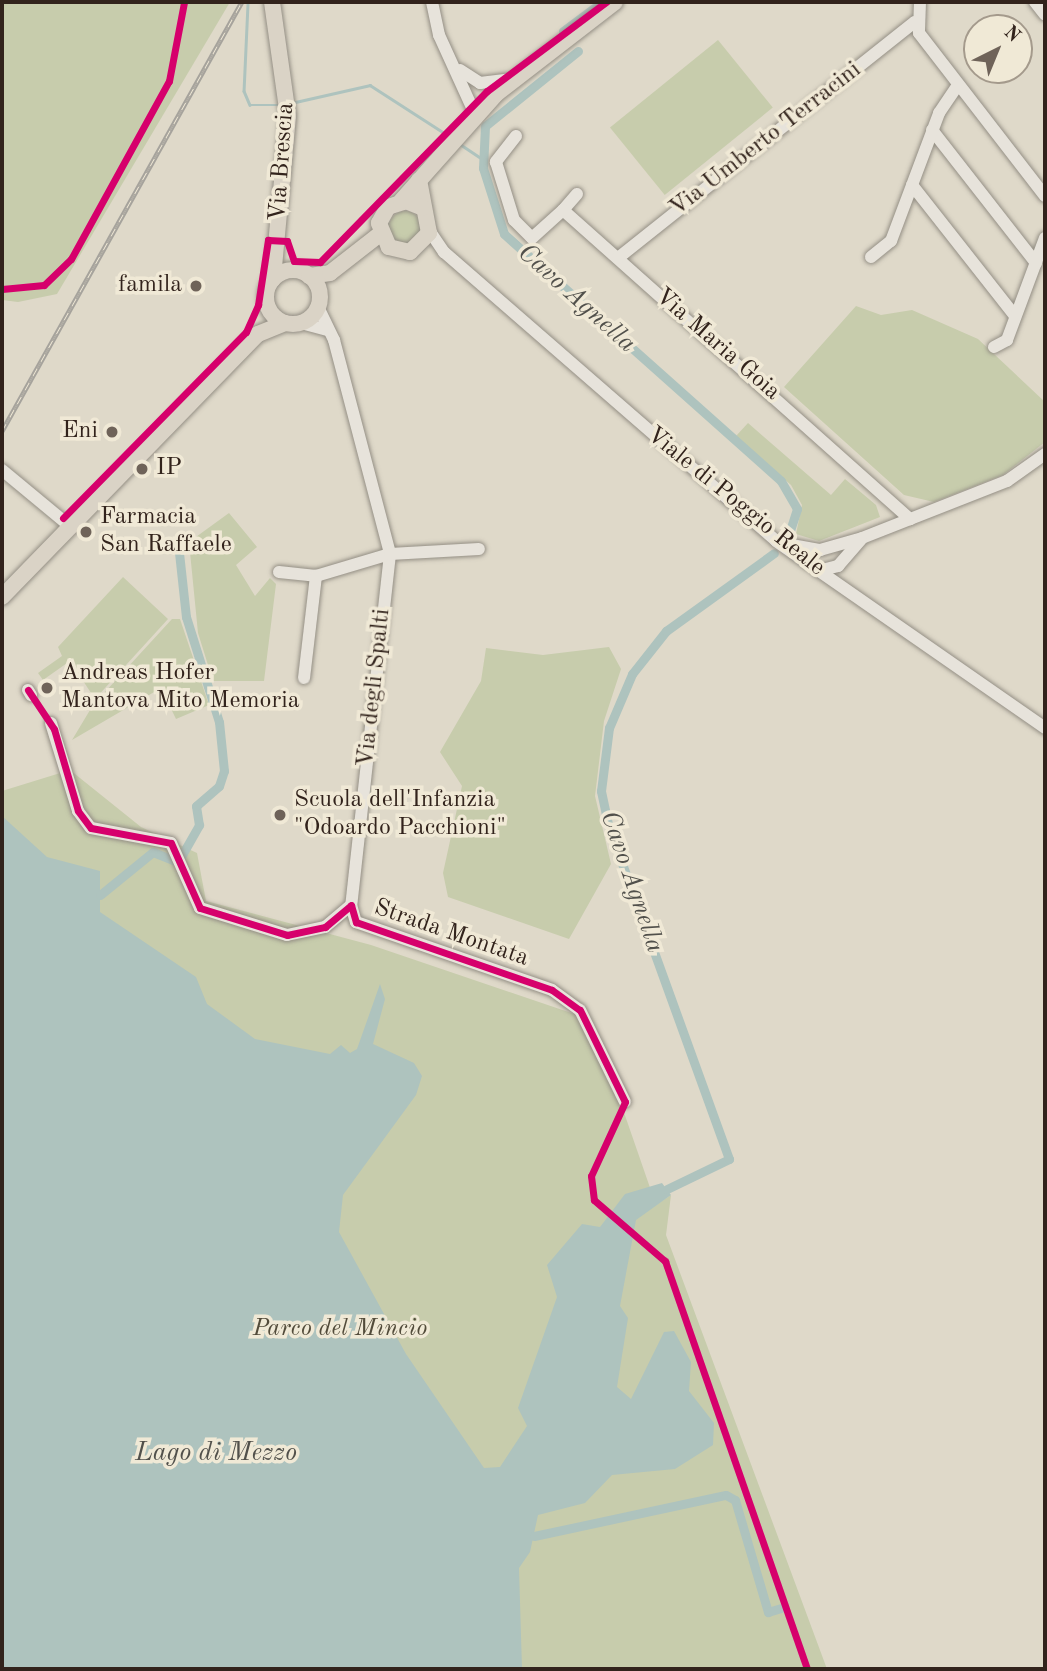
<!DOCTYPE html>
<html>
<head>
<meta charset="utf-8">
<style>
	body { margin:0 }
	#map { position:relative; width:1047px; height:1671px; overflow:hidden; background:#dfd9c9; font-family:"Old Standard TT",serif }
	div>[style] { position:absolute }
	.green>* { inset:0; background:#c7ccac; transform-origin:0 0 }
	.round { border-radius:50% }
	.water>* { inset:0; background:#aec3be }
	.stream>* { height:2.5px; margin:-1.25px; padding:0 1.25px; transform-origin:1.25px; border-radius:1.25px; background:#aec3be }
	.canal>* { height:9px; margin:-4.5px; padding:0 4.5px; transform-origin:4.5px; border-radius:4.5px; background:#aec3be }
	.roads { filter:drop-shadow(0 0 2px #948f85) drop-shadow(0 0 2px #948f85) }
	.minor>* { height:12px; margin:-6px; padding:0 6px; transform-origin:6px; border-radius:6px; background:#e7e3db }
	.major>* { height:16px; margin:-8px; padding:0 8px; transform-origin:8px; border-radius:8px; background:#dad3c6 }
	.major>.ring { margin:-8px; padding:0; box-sizing:content-box; background:none; border:16px solid #dad3c6; border-radius:50% }
	.rail>* { height:5px; margin-top:-2.5px; transform-origin:0; background:repeating-linear-gradient(90deg,#f0e9d6 0 8px,#a6a39c 0 16px); box-sizing:border-box; border-block:2px solid #a6a39c }
	.cycleway>* { height:7px; margin:-3.5px; padding:0 3.5px; transform-origin:3.5px; border-radius:3.5px; background:#d6006c }
	.dots>* { width:19px; height:19px; translate:-50% -50%; box-sizing:border-box; border:4px solid #f0e9d6; border-radius:50% }
	span { translate:-50% -50%; white-space:nowrap; text-align:center; line-height:1.15; -webkit-text-stroke:7px #f0e9d6; paint-order:stroke }
	.street-label { font-size:24px; color:#32231c }
	.poi-label { font-size:24px; color:#32231c }
	.right { translate:-100% -50%; text-align:right }
	.left { translate:0 -50%; text-align:left }
	.park-label { font-size:24px; color:#524b3a; font-style:italic }
	.water-label { font-size:26px; color:#51504b; font-style:italic }
	.frame { position:absolute; inset:0; border:4px solid #32231c; pointer-events:none }
	.north { position:absolute; left:963px; top:14px; width:70px; height:70px; box-sizing:border-box; background:#f0e9d6; border:2px solid #a49a8c; border-radius:50%; rotate:43deg; font-size:19px; font-weight:700; line-height:28px; text-align:center; color:#32231c }
	.north::after { content:''; display:block; margin:auto; width:24px; height:32px; background:#6f6359; clip-path:polygon(50% 0,100% 100%,50% 72%,0 100%) }
</style>
</head>
<body>
<div id="map">
	<div class="green">
		<i style="clip-path:polygon(2px 2px,230px 2px,57px 294px,18px 302px,2px 300px)"></i>
		<i style="left:718px;top:40px;width:87px;height:139px;rotate:51deg"></i>
		<i class="round" style="left:389px;top:211px;width:32px;height:32px"></i>
		<i style="clip-path:polygon(856px 306px,881px 315px,912px 310px,978px 339px,1045px 402px,1045px 442px,1003px 475px,934px 502px,904px 495px,784px 387px)"></i>
		<i style="clip-path:polygon(748px 423px,831px 495px,845px 479px,876px 505px,880px 517px,819px 541px,796px 534px,802px 505px,791px 485px,736px 436px)"></i>
		<i style="clip-path:polygon(229px 513px,257px 547px,236px 565px,255px 596px,270px 578px,276px 584px,264px 681px,213px 681px,198px 633px,189px 542px)"></i>
		<i style="clip-path:polygon(123px 577px,168px 619px,95px 699px,70px 661px,43px 680px,38px 673px,62px 656px,58px 647px)"></i>
		<i style="clip-path:polygon(172px 619px,180px 619px,209px 705px,176px 719px,161px 688px,72px 740px,93px 705px)"></i>
		<i style="clip-path:polygon(609px 647px,621px 669px,604px 721px,595px 796px,611px 864px,569px 939px,448px 897px,443px 873px,462px 786px,440px 752px,481px 681px,486px 648px,543px 655px)"></i>
		<i style="clip-path:polygon(70px 770px,141px 827px,197px 853px,206px 901px,371px 945px,592px 1020px,656px 1205px,671px 1195px,666px 1235px,827px 1669px,2px 1669px,2px 791px)"></i>
	</div>
	<div class="water">
		<i style="clip-path:polygon(2px 816px,47px 857px,100px 871px,100px 912px,196px 977px,207px 1004px,255px 1039px,330px 1054px,341px 1045px,350px 1053px,357px 1049px,380px 984px,385px 999px,373px 1044px,414px 1063px,422px 1076px,416px 1095px,343px 1195px,339px 1232px,406px 1354px,484px 1468px,500px 1467px,527px 1426px,518px 1408px,557px 1297px,547px 1265px,582px 1224px,600px 1227px,625px 1194px,662px 1183px,671px 1195px,636px 1220px,620px 1306px,628px 1318px,617px 1387px,631px 1399px,664px 1332px,674px 1331px,691px 1362px,689px 1391px,714px 1423px,713px 1445px,675px 1469px,612px 1475px,585px 1503px,538px 1515px,530px 1552px,519px 1568px,522px 1669px,2px 1669px)"></i>
	</div>
	<div class="stream">
		<i style="left:248px;top:4px;width:87px;rotate:92.6deg"></i>
		<i style="left:244px;top:91px;width:15px;rotate:67deg"></i>
		<i style="left:250px;top:105px;width:31px"></i>
		<i style="left:291px;top:103px;width:81px;rotate:-12.8deg"></i>
		<i style="left:370px;top:85px;width:94px;rotate:32.8deg"></i>
		<i style="left:460px;top:144px;width:27px;rotate:34deg"></i>
	</div>
	<div class="canal">
		<i style="left:563px;top:31px;width:49px;rotate:-36.6deg"></i>
		<i style="left:578px;top:51px;width:119px;rotate:141.1deg"></i>
		<i style="left:485px;top:126px;width:42px;rotate:92.7deg"></i>
		<i style="left:483px;top:168px;width:69px;rotate:72.3deg"></i>
		<i style="left:504px;top:234px;width:371px;rotate:41.7deg"></i>
		<i style="left:781px;top:481px;width:32px;rotate:60deg"></i>
		<i style="left:797px;top:509px;width:22px;rotate:108deg"></i>
		<i style="left:100px;top:895px;width:68px;rotate:-39.1deg"></i>
		<i style="left:153px;top:852px;width:27px;rotate:22deg"></i>
		<i style="left:178px;top:862px;width:43px;rotate:-60.4deg"></i>
		<i style="left:199px;top:825px;width:19px;rotate:-99deg"></i>
		<i style="left:196px;top:806px;width:30px;rotate:-41deg"></i>
		<i style="left:219px;top:786px;width:16px;rotate:-72deg"></i>
		<i style="left:224px;top:771px;width:49px;rotate:-95.8deg"></i>
		<i style="left:219px;top:722px;width:110px;rotate:-107.4deg"></i>
		<i style="left:186px;top:617px;width:64px;rotate:-96.2deg"></i>
		<i style="left:667px;top:1189px;width:69px;rotate:-25.8deg"></i>
		<i style="left:729px;top:1159px;width:356px;rotate:-109.9deg"></i>
		<i style="left:608px;top:824px;width:34px;rotate:-102deg"></i>
		<i style="left:601px;top:791px;width:64px;rotate:-82.8deg"></i>
		<i style="left:609px;top:728px;width:59px;rotate:-66.9deg"></i>
		<i style="left:632px;top:674px;width:55px;rotate:-51.7deg"></i>
		<i style="left:666px;top:631px;width:133px;rotate:-35.8deg"></i>
		<i style="left:534px;top:1536px;width:196px;rotate:-12.1deg"></i>
		<i style="left:726px;top:1495px;width:10px;rotate:29deg"></i>
		<i style="left:735px;top:1500px;width:117px;rotate:73.6deg"></i>
		<i style="left:768px;top:1612px;width:17px;rotate:-17deg"></i>
	</div>
	<div class="roads">
		<div class="minor">
			<i style="left:432px;top:2px;width:34px;rotate:78deg"></i>
			<i style="left:439px;top:35px;width:87px;rotate:65.5deg"></i>
			<i style="left:920px;top:2px;width:31px;rotate:92deg"></i>
			<i style="left:919px;top:33px;width:206px;rotate:52.3deg"></i>
			<i style="left:1035px;top:2px;width:16px;rotate:52deg"></i>
			<i style="left:460px;top:70px;width:24px;rotate:33deg"></i>
			<i style="left:480px;top:83px;width:31px;rotate:-7deg"></i>
			<i style="left:932px;top:130px;width:169px;rotate:52deg"></i>
			<i style="left:516px;top:136px;width:33px;rotate:128deg"></i>
			<i style="left:496px;top:162px;width:61px;rotate:72.8deg"></i>
			<i style="left:514px;top:220px;width:25px;rotate:45deg"></i>
			<i style="left:532px;top:238px;width:42px;rotate:-42.1deg"></i>
			<i style="left:912px;top:185px;width:167px;rotate:51.8deg"></i>
			<i style="left:577px;top:194px;width:21px;rotate:131deg"></i>
			<i style="left:563px;top:210px;width:465px;rotate:41.7deg"></i>
			<i style="left:429px;top:230px;width:27px;rotate:56deg"></i>
			<i style="left:444px;top:252px;width:440px;rotate:41deg"></i>
			<i style="left:776px;top:541px;width:328px;rotate:34.8deg"></i>
			<i style="left:871px;top:257px;width:26px;rotate:-39deg"></i>
			<i style="left:891px;top:241px;width:137px;rotate:-69.4deg"></i>
			<i style="left:939px;top:113px;width:34px;rotate:-56deg"></i>
			<i style="left:618px;top:258px;width:379px;rotate:-38.5deg"></i>
			<i style="left:318px;top:307px;width:37px;rotate:64deg"></i>
			<i style="left:334px;top:340px;width:221px;rotate:75.3deg"></i>
			<i style="left:390px;top:554px;width:353px;rotate:96.3deg"></i>
			<i style="left:301px;top:323px;width:28px;rotate:15deg"></i>
			<i style="left:994px;top:347px;width:15px;rotate:-28deg"></i>
			<i style="left:1007px;top:340px;width:109px;rotate:-69.6deg"></i>
			<i style="left:2px;top:470px;width:89px;rotate:39.6deg"></i>
			<i style="left:786px;top:544px;width:35px;rotate:10deg"></i>
			<i style="left:820px;top:550px;width:44px;rotate:-15.9deg"></i>
			<i style="left:862px;top:538px;width:156px;rotate:-21.5deg"></i>
			<i style="left:1007px;top:481px;width:47px;rotate:-35.4deg"></i>
			<i style="left:818px;top:571px;width:21px;rotate:-14deg"></i>
			<i style="left:838px;top:566px;width:35px;rotate:-49deg"></i>
			<i style="left:279px;top:572px;width:37px;rotate:6deg"></i>
			<i style="left:316px;top:576px;width:77px;rotate:-16.6deg"></i>
			<i style="left:390px;top:554px;width:89px;rotate:-3.2deg"></i>
			<i style="left:304px;top:678px;width:103px;rotate:-83.3deg"></i>
			<i style="left:28px;top:690px;width:6px;rotate:59deg"></i>
			<i style="left:51px;top:723px;width:92px;rotate:72.9deg"></i>
			<i style="left:78px;top:811px;width:21px;rotate:53deg"></i>
			<i style="left:91px;top:828px;width:81px;rotate:10.6deg"></i>
			<i style="left:171px;top:843px;width:71px;rotate:66deg"></i>
			<i style="left:200px;top:908px;width:91px;rotate:17.2deg"></i>
			<i style="left:287px;top:935px;width:39px;rotate:-12deg"></i>
			<i style="left:325px;top:927px;width:34px;rotate:-40deg"></i>
			<i style="left:351px;top:905px;width:18px;rotate:74deg"></i>
			<i style="left:356px;top:922px;width:207px;rotate:19.1deg"></i>
			<i style="left:552px;top:990px;width:34px;rotate:36deg"></i>
			<i style="left:580px;top:1010px;width:102px;rotate:63.9deg"></i>
		</div>
		<div class="major">
			<i style="left:272px;top:2px;width:115px;rotate:82deg"></i>
			<i style="left:288px;top:116px;width:164px;rotate:95.3deg"></i>
			<i style="left:419px;top:180px;width:54px;rotate:79.3deg"></i>
			<i style="left:429px;top:233px;width:27px;rotate:135deg"></i>
			<i style="left:410px;top:252px;width:22px;rotate:-167deg"></i>
			<i style="left:389px;top:247px;width:26px;rotate:-113deg"></i>
			<i style="left:379px;top:223px;width:18px;rotate:-61deg"></i>
			<i style="left:388px;top:207px;width:19px;rotate:-18deg"></i>
			<i style="left:406px;top:201px;width:18px;rotate:22deg"></i>
			<i style="left:401px;top:201px;width:143px;rotate:-48.4deg"></i>
			<i style="left:496px;top:94px;width:150px;rotate:-37.7deg"></i>
			<i class="ring" style="left:266px;top:270px;width:38px;height:38px"></i>
			<i style="left:309px;top:276px;width:21px;rotate:-8deg"></i>
			<i style="left:330px;top:273px;width:63px;rotate:-38deg"></i>
			<i style="left:2px;top:597px;width:367px;rotate:-45.8deg"></i>
			<i style="left:258px;top:334px;width:29px;rotate:-22deg"></i>
		</div>
	</div>
	<div class="rail">
		<i style="left:2px;top:431px;width:492px;rotate:-60.8deg"></i>
	</div>
	<div class="cycleway">
		<i style="left:2px;top:289px;width:42px;rotate:-5.4deg"></i>
		<i style="left:44px;top:285px;width:37px;rotate:-44deg"></i>
		<i style="left:71px;top:259px;width:203px;rotate:-61.2deg"></i>
		<i style="left:169px;top:81px;width:80px;rotate:-79.2deg"></i>
		<i style="left:63px;top:518px;width:261px;rotate:-45.5deg"></i>
		<i style="left:246px;top:332px;width:30px;rotate:-66deg"></i>
		<i style="left:258px;top:305px;width:66px;rotate:-81.3deg"></i>
		<i style="left:268px;top:240px;width:19px;rotate:3deg"></i>
		<i style="left:287px;top:241px;width:21px;rotate:71deg"></i>
		<i style="left:294px;top:261px;width:26px;rotate:2deg"></i>
		<i style="left:320px;top:262px;width:239px;rotate:-45.7deg"></i>
		<i style="left:487px;top:91px;width:149px;rotate:-36.8deg"></i>
		<i style="left:28px;top:690px;width:47px;rotate:56.3deg"></i>
		<i style="left:54px;top:729px;width:85px;rotate:73.7deg"></i>
		<i style="left:78px;top:811px;width:21px;rotate:53deg"></i>
		<i style="left:91px;top:828px;width:81px;rotate:10.6deg"></i>
		<i style="left:171px;top:843px;width:71px;rotate:66deg"></i>
		<i style="left:200px;top:908px;width:91px;rotate:17.2deg"></i>
		<i style="left:287px;top:935px;width:39px;rotate:-12deg"></i>
		<i style="left:325px;top:927px;width:34px;rotate:-40deg"></i>
		<i style="left:351px;top:905px;width:18px;rotate:74deg"></i>
		<i style="left:356px;top:922px;width:207px;rotate:19.1deg"></i>
		<i style="left:552px;top:990px;width:34px;rotate:36deg"></i>
		<i style="left:580px;top:1010px;width:102px;rotate:63.9deg"></i>
		<i style="left:625px;top:1102px;width:81px;rotate:114.7deg"></i>
		<i style="left:591px;top:1176px;width:24px;rotate:83deg"></i>
		<i style="left:594px;top:1200px;width:94px;rotate:40.7deg"></i>
		<i style="left:665px;top:1261px;width:432px;rotate:70.8deg"></i>
	</div>
	<div class="dots">
		<i style="left:196px;top:286px;background:#6f6359"></i>
		<i style="left:112px;top:432px;background:#6f6359"></i>
		<i style="left:142px;top:469px;background:#6f6359"></i>
		<i style="left:86px;top:532px;background:#6f6359"></i>
		<i style="left:47px;top:688px;background:#6f6359"></i>
		<i style="left:280px;top:815px;background:#6f6359"></i>
	</div>
	<div class="street-label">
		<span style="left:766px;top:140px;rotate:-38deg">Via Umberto Terracini</span>
		<span style="left:283px;top:162px;rotate:-86deg">Via Brescia</span>
		<span style="left:717px;top:345px;rotate:41deg">Via Maria Goia</span>
		<span style="left:735px;top:502px;rotate:39deg">Viale di Poggio Reale</span>
		<span style="left:375px;top:688px;rotate:-84deg">Via degli Spalti</span>
		<span style="left:451px;top:934px;rotate:19deg">Strada Montata</span>
	</div>
	<div class="poi-label">
		<span class="right" style="left:182px;top:286px">famila</span>
		<span class="right" style="left:98px;top:432px">Eni</span>
		<span class="left" style="left:156px;top:469px">IP</span>
		<span class="left" style="left:100px;top:532px">Farmacia<br>San Raffaele</span>
		<span class="left" style="left:61px;top:688px">Andreas Hofer<br>Mantova Mito Memoria</span>
		<span class="left" style="left:294px;top:815px">Scuola dell'Infanzia<br>"Odoardo Pacchioni"</span>
	</div>
	<div class="park-label">
		<span style="left:340px;top:1330px">Parco del Mincio</span>
	</div>
	<div class="water-label">
		<span style="left:576px;top:299px;rotate:42deg">Cavo Agnella</span>
		<span style="left:631px;top:882px;rotate:71deg">Cavo Agnella</span>
		<span style="left:216px;top:1454px">Lago di Mezzo</span>
	</div>
	<div class="frame"></div>
	<div class="north">N</div>
</div>
</body>
</html>
